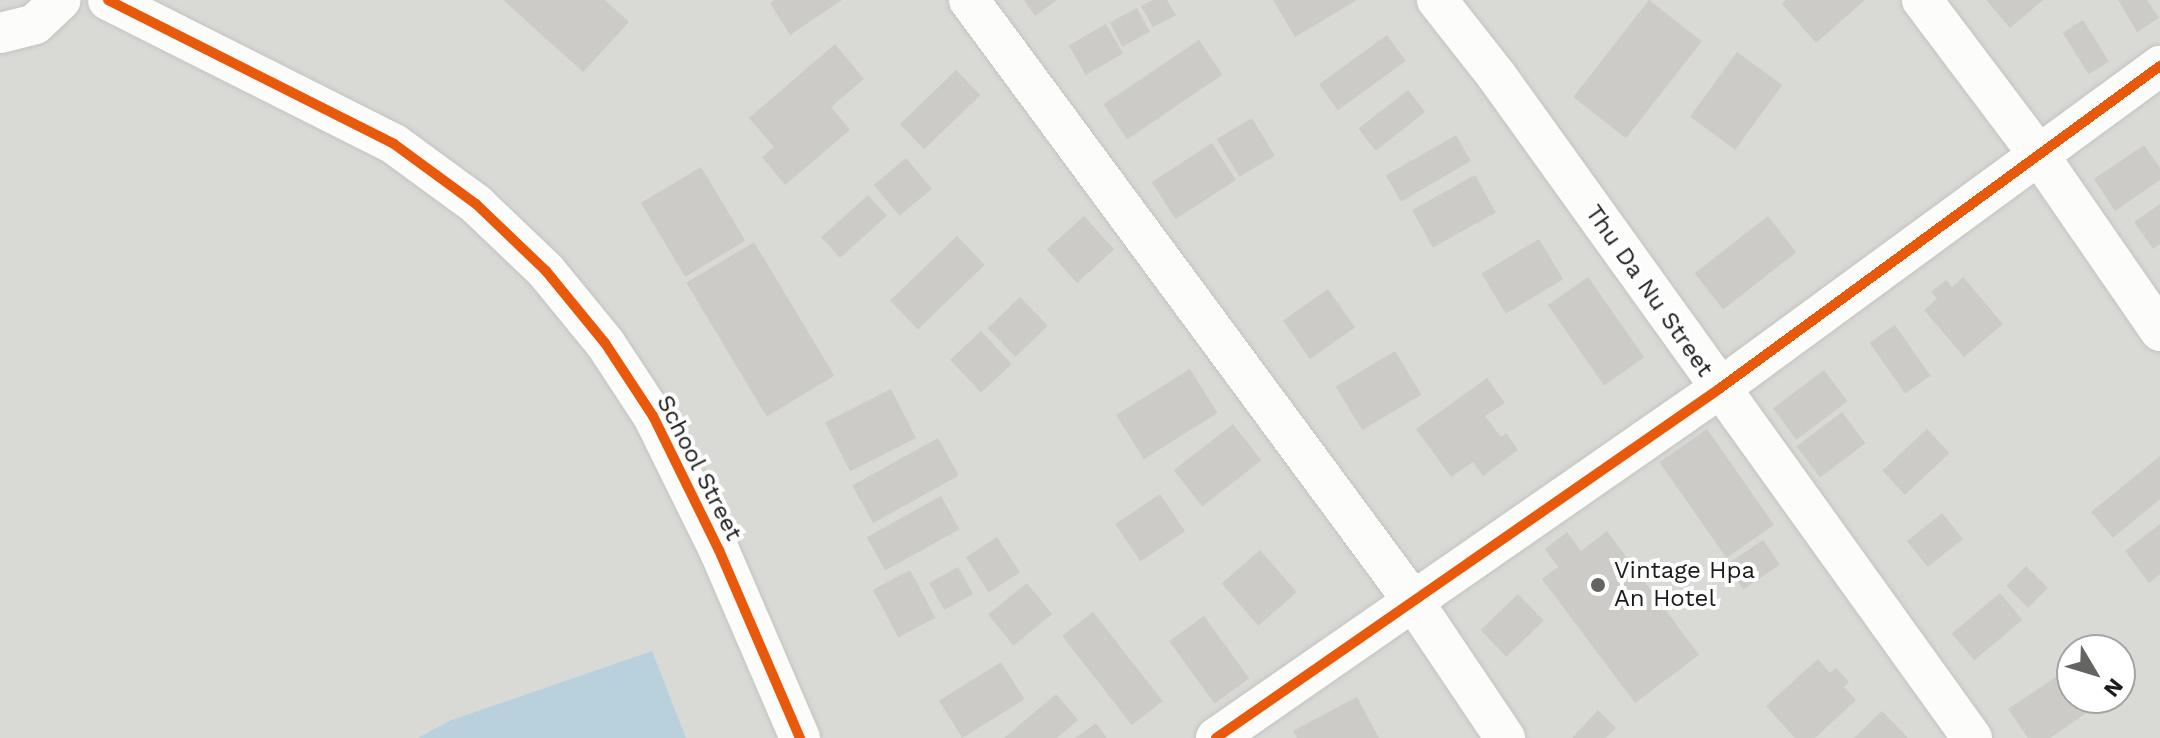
<!DOCTYPE html>
<html>
<head>
<meta charset="utf-8">
<style>
	body { margin:0 }
	#map { position:relative; width:2160px; height:738px; overflow:hidden; background:#eaeae5; font-family:"Work Sans",sans-serif }
	div>[style] { position:absolute }
	.residential>* { inset:0; background:#d9d9d6 }
	.water>* { inset:0; background:#b8d1dd }
	.building>* { inset:0; background:#cccbc8; transform-origin:0 0 }
	.roads { filter:drop-shadow(0 0 2px #c3c3c1) drop-shadow(0 0 2px #c3c3c1) }
	.minor>* { height:40px; margin:-20px; padding:0 20px; transform-origin:20px; border-radius:20px; background:#fcfcfb }
	.cycleway>* { height:10px; margin:-5px; padding:0 5px; transform-origin:5px; border-radius:5px; background:#e8590c }
	.dots>* { width:22px; height:22px; translate:-50% -50%; box-sizing:border-box; border:4px solid #fff; border-radius:50% }
	span { translate:-50% -50%; white-space:nowrap; text-align:center; line-height:1.15; -webkit-text-stroke:8px #fff; paint-order:stroke }
	.street-label { font-size:24px; color:#1c1c1c }
	.poi-label { font-size:24px; color:#1c1c1c }
	.left { translate:0 -50%; text-align:left }
	.north { position:absolute; left:2056px; top:634px; width:80px; height:80px; box-sizing:border-box; background:#fff; border:2px solid #a4a4a4; border-radius:50%; rotate:128deg; font-size:22px; font-weight:700; line-height:32px; text-align:center; color:#1c1c1c }
	.north::after { content:''; display:block; margin:auto; width:28px; height:36px; background:#646462; clip-path:polygon(50% 0,100% 100%,50% 72%,0 100%) }
</style>
</head>
<body>
<div id="map">
	<div class="residential">
		<i style="clip-path:polygon(evenodd,0 0,2160px 0,2160px 738px,0 738px,0 0,2072px 650px,2120px 650px,2120px 698px,2072px 698px,2072px 650px)"></i>
	</div>
	<div class="water">
		<i style="clip-path:polygon(652px 651px,686px 738px,418px 738px,449px 721px)"></i>
	</div>
	<div class="building">
		<i style="clip-path:polygon(503px 0,605px 0,629px 22px,583px 72px)"></i>
		<i style="clip-path:polygon(774px 0,842px 0,790px 35px,770px 3px)"></i>
		<i style="clip-path:polygon(1024px 0,1057px 0,1035px 16px)"></i>
		<i style="clip-path:polygon(1153px 0,1167px 0,1176px 15px,1153px 27px,1141px 6px)"></i>
		<i style="clip-path:polygon(1273px 0,1357px 0,1295px 37px)"></i>
		<i style="left:1649px;top:0;width:67px;height:123px;rotate:38deg"></i>
		<i style="clip-path:polygon(1786px 0,1865px 0,1816px 43px,1782px 4px)"></i>
		<i style="clip-path:polygon(1986px 0,2043px 0,2010px 28px)"></i>
		<i style="clip-path:polygon(2118px 0,2147px 0,2159px 18px,2137px 32px)"></i>
		<i style="left:1137px;top:8px;width:27px;height:31px;rotate:62deg"></i>
		<i style="left:2083px;top:20px;width:49px;height:24px;rotate:58deg"></i>
		<i style="left:1106px;top:24px;width:34px;height:43px;rotate:60deg"></i>
		<i style="left:1387px;top:35px;width:32px;height:84px;rotate:54deg"></i>
		<i style="left:1199px;top:40px;width:42px;height:115px;rotate:56deg"></i>
		<i style="clip-path:polygon(835px 44px,864px 79px,831px 107px,850px 130px,785px 185px,762px 157px,774px 147px,749px 118px)"></i>
		<i style="left:1737px;top:52px;width:56px;height:80px;rotate:36deg"></i>
		<i style="left:956px;top:70px;width:35px;height:78px;rotate:46deg"></i>
		<i style="left:1408px;top:90px;width:28px;height:63px;rotate:52deg"></i>
		<i style="left:1252px;top:118px;width:44px;height:41px;rotate:59deg"></i>
		<i style="left:1456px;top:135px;width:30px;height:81px;rotate:60deg"></i>
		<i style="left:1212px;top:143px;width:44px;height:72px;rotate:57deg"></i>
		<i style="clip-path:polygon(2144px 145px,2160px 168px,2160px 180px,2115px 211px,2094px 179px)"></i>
		<i style="left:906px;top:158px;width:40px;height:42px;rotate:50deg"></i>
		<i style="left:701px;top:167px;width:86px;height:70px;rotate:59deg"></i>
		<i style="left:1475px;top:175px;width:43px;height:72px;rotate:61deg"></i>
		<i style="left:868px;top:195px;width:28px;height:63px;rotate:48deg"></i>
		<i style="clip-path:polygon(2160px 204px,2160px 244px,2153px 249px,2134px 222px)"></i>
		<i style="left:1084px;top:216px;width:45px;height:50px;rotate:48deg"></i>
		<i style="left:1768px;top:216px;width:46px;height:93px;rotate:52deg"></i>
		<i style="left:957px;top:236px;width:40px;height:93px;rotate:46deg"></i>
		<i style="left:1539px;top:239px;width:47px;height:67px;rotate:59deg"></i>
		<i style="left:754px;top:242px;width:156px;height:79px;rotate:59deg"></i>
		<i style="left:1588px;top:277px;width:98px;height:49px;rotate:55deg"></i>
		<i style="clip-path:polygon(1963px 277px,2003px 324px,1964px 357px,1924px 310px,1937px 299px,1931px 292px,1946px 280px,1952px 287px)"></i>
		<i style="left:1328px;top:289px;width:47px;height:55px;rotate:55deg"></i>
		<i style="left:1020px;top:297px;width:40px;height:45px;rotate:46deg"></i>
		<i style="left:1895px;top:325px;width:62px;height:31px;rotate:55deg"></i>
		<i style="left:981px;top:331px;width:45px;height:42px;rotate:47deg"></i>
		<i style="left:1395px;top:351px;width:51px;height:69px;rotate:59deg"></i>
		<i style="left:1190px;top:369px;width:52px;height:87px;rotate:58deg"></i>
		<i style="left:1824px;top:370px;width:39px;height:64px;rotate:53deg"></i>
		<i style="clip-path:polygon(1487px 378px,1505px 403px,1485px 416px,1501px 437px,1506px 433px,1518px 450px,1483px 476px,1473px 462px,1451px 477px,1416px 429px)"></i>
		<i style="left:891px;top:389px;width:55px;height:74px;rotate:63deg"></i>
		<i style="left:1842px;top:412px;width:39px;height:57px;rotate:53deg"></i>
		<i style="left:1233px;top:424px;width:46px;height:75px;rotate:52deg"></i>
		<i style="left:1707px;top:429px;width:117px;height:58px;rotate:55deg"></i>
		<i style="left:1927px;top:429px;width:33px;height:61px;rotate:47deg"></i>
		<i style="left:938px;top:438px;width:43px;height:98px;rotate:61deg"></i>
		<i style="clip-path:polygon(2160px 456px,2160px 499px,2113px 538px,2091px 512px)"></i>
		<i style="left:1160px;top:494px;width:45px;height:54px;rotate:56deg"></i>
		<i style="left:941px;top:496px;width:38px;height:85px;rotate:61deg"></i>
		<i style="left:1942px;top:513px;width:33px;height:45px;rotate:51deg"></i>
		<i style="clip-path:polygon(2160px 524px,2160px 574px,2149px 583px,2125px 551px)"></i>
		<i style="clip-path:polygon(1607px 531px,1699px 655px,1635px 703px,1542px 579px,1558px 567px,1545px 549px,1567px 532px,1581px 551px)"></i>
		<i style="left:997px;top:537px;width:42px;height:37px;rotate:57deg"></i>
		<i style="left:1763px;top:540px;width:30px;height:44px;rotate:56deg"></i>
		<i style="left:1260px;top:550px;width:56px;height:51px;rotate:49deg"></i>
		<i style="left:2026px;top:566px;width:31px;height:28px;rotate:45deg"></i>
		<i style="left:958px;top:567px;width:31px;height:33px;rotate:61deg"></i>
		<i style="left:910px;top:570px;width:54px;height:42px;rotate:62deg"></i>
		<i style="left:1027px;top:583px;width:40px;height:50px;rotate:51deg"></i>
		<i style="left:2000px;top:593px;width:35px;height:63px;rotate:50deg"></i>
		<i style="left:1518px;top:594px;width:37px;height:52px;rotate:46deg"></i>
		<i style="left:1093px;top:612px;width:113px;height:39px;rotate:52deg"></i>
		<i style="left:1204px;top:616px;width:77px;height:43px;rotate:54deg"></i>
		<i style="clip-path:polygon(1818px 659px,1830px 673px,1836px 668px,1849px 682px,1844px 687px,1856px 700px,1815px 738px,1795px 738px,1766px 706px)"></i>
		<i style="left:1001px;top:662px;width:44px;height:73px;rotate:58deg"></i>
		<i style="clip-path:polygon(2059px 675px,2085px 714px,2050px 738px,2028px 738px,2008px 709px)"></i>
		<i style="clip-path:polygon(1056px 694px,1078px 720px,1057px 738px,1004px 738px)"></i>
		<i style="clip-path:polygon(1357px 697px,1379px 738px,1297px 738px,1293px 731px)"></i>
		<i style="clip-path:polygon(1598px 710px,1616px 728px,1606px 738px,1572px 738px)"></i>
		<i style="clip-path:polygon(1882px 711px,1908px 738px,1854px 738px)"></i>
		<i style="clip-path:polygon(1096px 723px,1107px 738px,1075px 738px)"></i>
	</div>
	<div class="roads">
		<div class="minor">
			<i style="left:108px;top:0;width:320px;rotate:26.7deg"></i>
			<i style="left:394px;top:144px;width:102px;rotate:36.2deg"></i>
			<i style="left:476px;top:204px;width:97px;rotate:43.7deg"></i>
			<i style="left:546px;top:271px;width:93px;rotate:50.7deg"></i>
			<i style="left:605px;top:343px;width:87px;rotate:56.7deg"></i>
			<i style="left:653px;top:416px;width:149px;rotate:63.8deg"></i>
			<i style="left:719px;top:550px;width:205px;rotate:66.7deg"></i>
			<i style="left:969px;top:0;width:747px;rotate:53.54deg"></i>
			<i style="left:1413px;top:601px;width:165px;rotate:56.1deg"></i>
			<i style="left:1437px;top:0;width:95px;rotate:51.8deg"></i>
			<i style="left:1496px;top:75px;width:816px;rotate:54.32deg"></i>
			<i style="left:1922px;top:0;width:193px;rotate:53deg"></i>
			<i style="left:2038px;top:154px;width:215px;rotate:55.4deg"></i>
			<i style="left:0;top:33px;width:36px;rotate:-14deg"></i>
			<i style="left:35px;top:24px;width:35px;rotate:-43deg"></i>
			<i style="left:1216px;top:738px;width:612px;rotate:-34.75deg"></i>
			<i style="left:1719px;top:389px;width:547px;rotate:-36.22deg"></i>
		</div>
	</div>
	<div class="cycleway">
		<i style="left:108px;top:0;width:320px;rotate:26.7deg"></i>
		<i style="left:394px;top:144px;width:102px;rotate:36.2deg"></i>
		<i style="left:476px;top:204px;width:97px;rotate:43.7deg"></i>
		<i style="left:546px;top:271px;width:93px;rotate:50.7deg"></i>
		<i style="left:605px;top:343px;width:87px;rotate:56.7deg"></i>
		<i style="left:653px;top:416px;width:149px;rotate:63.8deg"></i>
		<i style="left:719px;top:550px;width:205px;rotate:66.7deg"></i>
		<i style="left:1216px;top:738px;width:612px;rotate:-34.75deg"></i>
		<i style="left:1719px;top:389px;width:547px;rotate:-36.22deg"></i>
	</div>
	<div class="dots">
		<i style="left:1598px;top:585px;background:#646462"></i>
	</div>
	<div class="street-label">
		<span style="left:1649px;top:291px;rotate:55deg">Thu Da Nu Street</span>
		<span style="left:699px;top:468px;rotate:63deg">School Street</span>
	</div>
	<div class="poi-label">
		<span class="left" style="left:1614px;top:585px">Vintage Hpa<br>An Hotel</span>
	</div>
	<div class="north">N</div>
</div>
</body>
</html>
